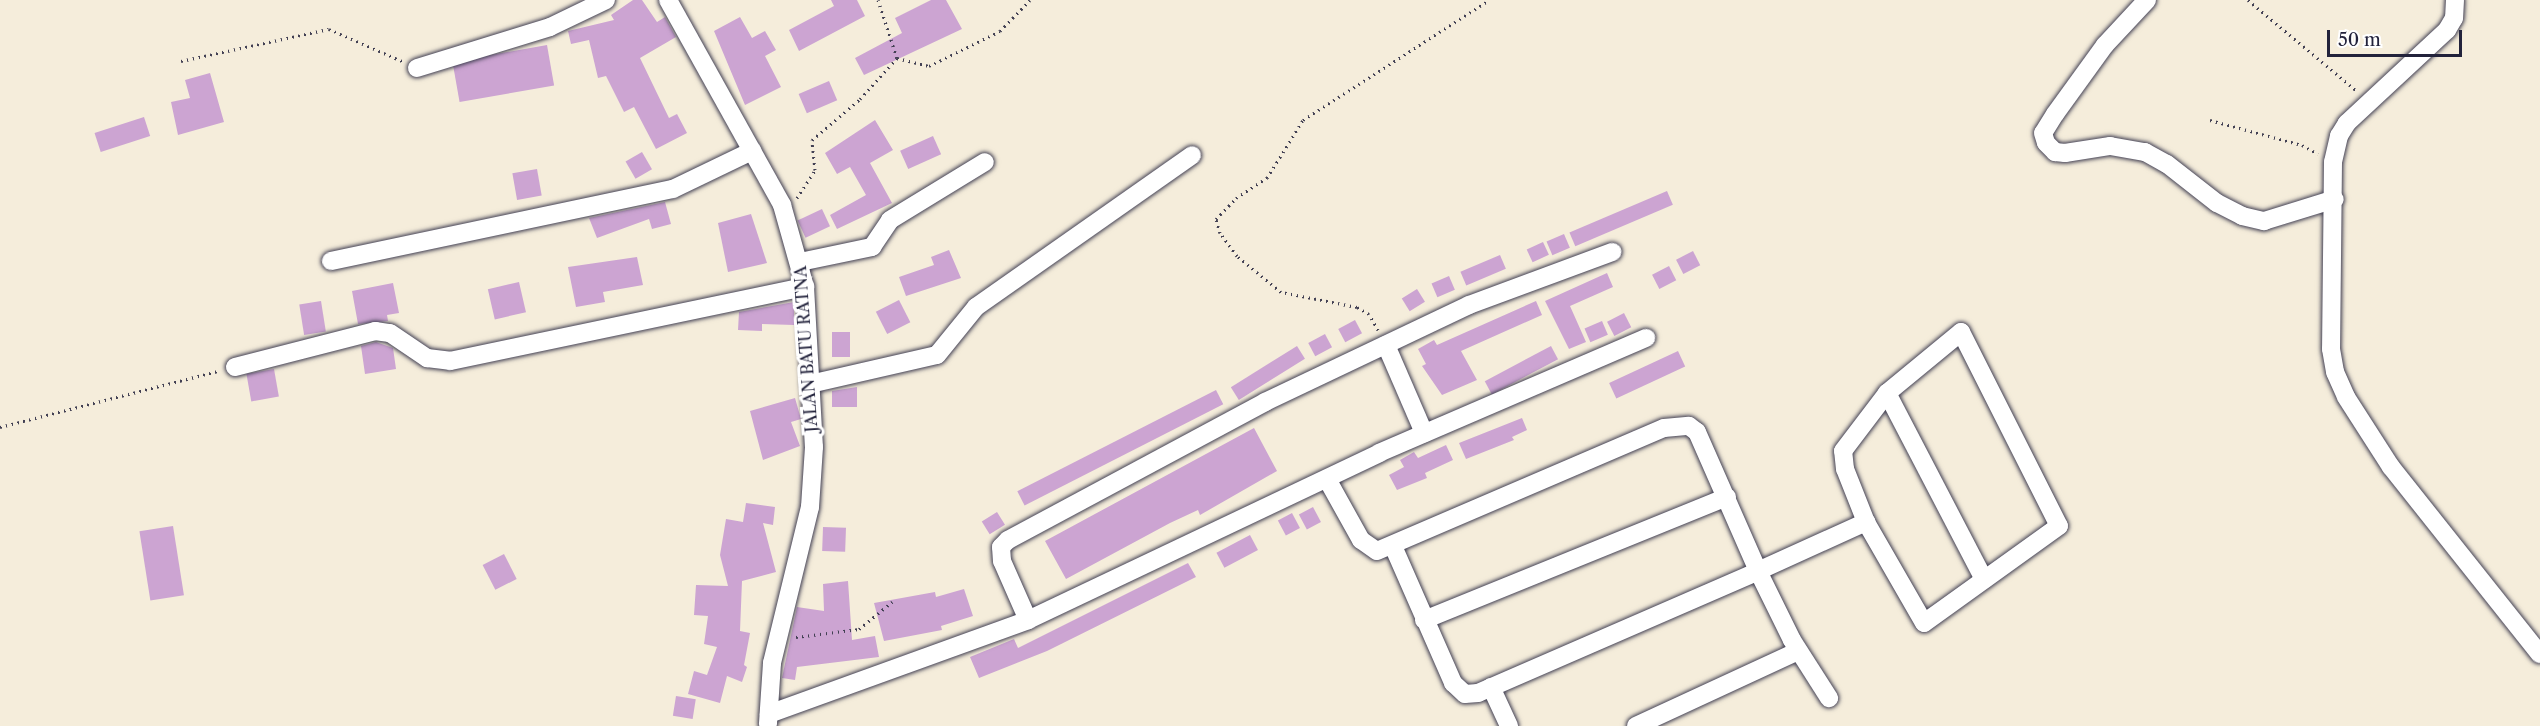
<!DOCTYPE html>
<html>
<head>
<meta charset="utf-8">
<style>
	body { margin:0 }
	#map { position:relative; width:2540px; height:726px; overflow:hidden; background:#f5eddb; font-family:"Libre Caslon Text",serif }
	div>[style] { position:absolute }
	.building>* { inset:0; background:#cca4d2; transform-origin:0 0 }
	.path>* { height:3px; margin-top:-1.5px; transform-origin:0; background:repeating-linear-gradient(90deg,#424053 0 1.5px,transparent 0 6px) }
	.roads { filter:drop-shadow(0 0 2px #424053) drop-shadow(0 0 2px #424053) }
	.minor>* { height:18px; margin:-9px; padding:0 9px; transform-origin:9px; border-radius:9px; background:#fff }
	span { translate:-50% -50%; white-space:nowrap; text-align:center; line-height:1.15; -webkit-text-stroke:6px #fff; paint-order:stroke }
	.street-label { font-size:16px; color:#22223b }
	.scale { position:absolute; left:2327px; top:30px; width:135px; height:27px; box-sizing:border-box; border:3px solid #22223b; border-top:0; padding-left:8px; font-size:18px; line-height:21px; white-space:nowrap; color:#22223b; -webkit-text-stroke:4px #fff; paint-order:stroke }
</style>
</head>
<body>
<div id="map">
	<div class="building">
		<i style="clip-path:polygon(633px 0,642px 0,657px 22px,665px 17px,676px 37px,640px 58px,669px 118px,677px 114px,687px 133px,656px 149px,634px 107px,624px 112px,606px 76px,598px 78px,589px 40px,571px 44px,568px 31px,614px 20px,611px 15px)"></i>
		<i style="clip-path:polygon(831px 0,857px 0,865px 16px,799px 51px,789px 30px,834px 6px)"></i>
		<i style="clip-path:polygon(931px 0,946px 0,962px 29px,864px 75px,855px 58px,902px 33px,895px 18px)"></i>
		<i style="clip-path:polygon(740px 17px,752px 38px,765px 31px,776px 50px,765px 56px,781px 87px,745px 105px,714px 31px)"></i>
		<i style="left:547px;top:45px;width:41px;height:96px;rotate:80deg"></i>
		<i style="clip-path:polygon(210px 73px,224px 122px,178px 135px,171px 102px,190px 98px,185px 80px)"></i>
		<i style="left:829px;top:81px;width:21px;height:33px;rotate:67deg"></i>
		<i style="left:144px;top:117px;width:20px;height:52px;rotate:72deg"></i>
		<i style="clip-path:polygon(875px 120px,893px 150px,870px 163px,892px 203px,837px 229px,830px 215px,866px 195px,850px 167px,837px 174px,825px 153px)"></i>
		<i style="left:933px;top:136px;width:20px;height:36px;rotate:66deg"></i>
		<i style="left:642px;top:152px;width:20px;height:19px;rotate:60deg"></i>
		<i style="left:537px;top:169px;width:27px;height:25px;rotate:80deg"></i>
		<i style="left:1667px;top:191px;width:15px;height:106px;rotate:67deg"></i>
		<i style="clip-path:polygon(665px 202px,671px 224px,652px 229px,649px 219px,597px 238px,589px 218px)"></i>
		<i style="left:822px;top:209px;width:19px;height:27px;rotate:65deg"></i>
		<i style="clip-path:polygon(751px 214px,767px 263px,728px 272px,718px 223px)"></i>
		<i style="left:1564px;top:234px;width:15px;height:19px;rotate:67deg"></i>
		<i style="left:1543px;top:242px;width:14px;height:18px;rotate:65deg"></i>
		<i style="clip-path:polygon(949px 250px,961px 278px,906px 296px,899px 277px,934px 265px,931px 257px)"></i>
		<i style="left:1693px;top:251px;width:16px;height:19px;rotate:63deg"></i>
		<i style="left:1500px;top:255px;width:15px;height:43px;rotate:67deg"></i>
		<i style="clip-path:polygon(637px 257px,643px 285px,603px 292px,605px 302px,576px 307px,568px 267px)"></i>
		<i style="left:1669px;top:266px;width:16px;height:19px;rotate:63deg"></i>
		<i style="clip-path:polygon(1607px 273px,1613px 287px,1570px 306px,1586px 342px,1569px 349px,1545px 301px)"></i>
		<i style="left:1449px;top:276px;width:15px;height:19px;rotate:67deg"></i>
		<i style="left:519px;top:282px;width:31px;height:32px;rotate:77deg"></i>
		<i style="clip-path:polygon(393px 283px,399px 313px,387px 315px,388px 321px,358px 324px,352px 291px)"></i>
		<i style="left:1417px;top:289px;width:15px;height:18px;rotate:58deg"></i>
		<i style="left:899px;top:300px;width:25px;height:26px;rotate:63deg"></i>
		<i style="left:321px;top:301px;width:31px;height:22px;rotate:81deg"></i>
		<i style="clip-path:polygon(1536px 301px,1542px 315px,1461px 351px,1477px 380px,1442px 395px,1422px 366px,1426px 364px,1418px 349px,1434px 340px,1437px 345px)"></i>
		<i style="clip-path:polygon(794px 302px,794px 325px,762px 324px,762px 331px,738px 330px,739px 312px)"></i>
		<i style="left:1624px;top:313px;width:16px;height:19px;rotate:63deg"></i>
		<i style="left:1355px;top:320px;width:15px;height:19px;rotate:62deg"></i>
		<i style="left:1602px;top:321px;width:15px;height:19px;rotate:67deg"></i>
		<i style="left:832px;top:332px;width:18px;height:25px"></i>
		<i style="left:1325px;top:334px;width:15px;height:19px;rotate:62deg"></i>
		<i style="clip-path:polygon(376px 342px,393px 348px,396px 369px,365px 374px,361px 346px)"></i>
		<i style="left:1297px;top:346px;width:15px;height:78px;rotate:58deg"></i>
		<i style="left:1551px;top:346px;width:15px;height:75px;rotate:62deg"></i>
		<i style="left:1678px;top:351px;width:17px;height:76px;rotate:65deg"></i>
		<i style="left:274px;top:369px;width:28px;height:28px;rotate:80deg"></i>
		<i style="clip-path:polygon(857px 387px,857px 407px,832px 407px,832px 391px)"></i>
		<i style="left:1216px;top:390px;width:16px;height:223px;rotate:63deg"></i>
		<i style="clip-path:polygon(795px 398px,801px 419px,791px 422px,800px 446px,763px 460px,750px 411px)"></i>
		<i style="clip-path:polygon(1522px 418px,1527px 430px,1512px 437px,1514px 440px,1466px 459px,1459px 443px)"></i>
		<i style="clip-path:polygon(1254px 428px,1277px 471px,1200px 515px,1198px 510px,1170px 523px,1066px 579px,1045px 541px)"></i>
		<i style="clip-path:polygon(1446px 445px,1453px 460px,1425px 473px,1427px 478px,1397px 490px,1389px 475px,1404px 467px,1400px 460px,1414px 452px,1418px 458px)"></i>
		<i style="clip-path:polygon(746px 503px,775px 507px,773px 525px,763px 523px,776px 572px,742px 581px,740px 631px,750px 633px,744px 665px,747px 667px,742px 682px,727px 676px,720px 703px,688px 694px,694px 671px,707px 675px,717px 647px,704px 644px,708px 616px,694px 615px,696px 585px,728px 586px,720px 555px,726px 519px,743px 522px)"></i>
		<i style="left:1313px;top:507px;width:17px;height:16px;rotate:62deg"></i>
		<i style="left:997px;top:512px;width:15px;height:18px;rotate:58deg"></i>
		<i style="left:1292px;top:513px;width:17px;height:16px;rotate:62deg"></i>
		<i style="left:173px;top:526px;width:70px;height:34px;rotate:81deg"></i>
		<i style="left:823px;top:527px;width:23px;height:24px;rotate:2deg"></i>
		<i style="left:1250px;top:535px;width:17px;height:38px;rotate:62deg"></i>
		<i style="left:504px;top:554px;width:28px;height:24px;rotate:63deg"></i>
		<i style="clip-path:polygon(1188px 563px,1196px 577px,1047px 651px,979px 678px,970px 657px,1014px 639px,1018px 648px)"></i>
		<i style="clip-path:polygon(848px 581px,852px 640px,875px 636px,879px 657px,797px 667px,795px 680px,782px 678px,797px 607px,824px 611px,823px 584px)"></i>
		<i style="clip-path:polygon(964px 589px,973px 616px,941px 626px,942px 630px,884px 641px,874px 603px,935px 592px,936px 597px)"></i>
		<i style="left:676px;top:696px;width:20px;height:20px;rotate:9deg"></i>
	</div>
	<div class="path">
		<i style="left:2248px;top:0;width:142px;rotate:39.9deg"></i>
		<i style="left:897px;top:58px;width:33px;rotate:14deg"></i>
		<i style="left:929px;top:66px;width:79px;rotate:-26.2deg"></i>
		<i style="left:1000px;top:31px;width:43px;rotate:-45.9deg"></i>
		<i style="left:181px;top:61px;width:151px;rotate:-12.2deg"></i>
		<i style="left:329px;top:29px;width:80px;rotate:23.7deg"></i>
		<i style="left:2210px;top:120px;width:95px;rotate:15.2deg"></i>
		<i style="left:2302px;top:145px;width:18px;rotate:29deg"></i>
		<i style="left:797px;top:198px;width:33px;rotate:-57deg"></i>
		<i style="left:815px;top:170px;width:30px;rotate:-96deg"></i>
		<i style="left:812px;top:140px;width:63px;rotate:-40.5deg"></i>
		<i style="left:860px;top:99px;width:55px;rotate:-47.9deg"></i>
		<i style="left:897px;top:58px;width:61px;rotate:-108.1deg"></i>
		<i style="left:1378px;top:330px;width:18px;rotate:-119deg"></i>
		<i style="left:1369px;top:314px;width:14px;rotate:-150deg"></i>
		<i style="left:1357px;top:307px;width:77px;rotate:-168.8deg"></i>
		<i style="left:1281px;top:292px;width:57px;rotate:-140.7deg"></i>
		<i style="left:1237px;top:256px;width:29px;rotate:-126deg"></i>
		<i style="left:1220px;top:233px;width:15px;rotate:-106deg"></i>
		<i style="left:1216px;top:219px;width:29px;rotate:-46deg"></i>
		<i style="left:1236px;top:198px;width:37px;rotate:-33deg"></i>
		<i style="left:1267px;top:178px;width:68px;rotate:-58.2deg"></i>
		<i style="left:1303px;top:120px;width:221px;rotate:-32.8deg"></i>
		<i style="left:0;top:427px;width:225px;rotate:-14.4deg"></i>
		<i style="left:796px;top:637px;width:64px;rotate:-7.2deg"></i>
		<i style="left:859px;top:629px;width:43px;rotate:-39.3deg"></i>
	</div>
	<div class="roads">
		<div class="minor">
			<i style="left:668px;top:0;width:235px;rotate:60.9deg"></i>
			<i style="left:782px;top:205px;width:85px;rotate:74.3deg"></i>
			<i style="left:805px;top:287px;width:160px;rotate:86.8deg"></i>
			<i style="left:814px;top:447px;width:60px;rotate:93.8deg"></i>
			<i style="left:810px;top:507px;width:161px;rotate:103.7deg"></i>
			<i style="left:772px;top:663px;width:61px;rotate:93.8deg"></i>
			<i style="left:2147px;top:0;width:62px;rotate:133deg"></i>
			<i style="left:2105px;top:45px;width:85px;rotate:125.9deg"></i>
			<i style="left:2055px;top:114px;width:22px;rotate:122deg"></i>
			<i style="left:2043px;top:133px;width:10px;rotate:73deg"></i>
			<i style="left:2046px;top:143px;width:13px;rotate:45deg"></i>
			<i style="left:2055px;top:152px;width:10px;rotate:6deg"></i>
			<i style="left:2065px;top:153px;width:46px;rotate:-8.8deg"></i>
			<i style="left:2110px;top:146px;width:36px;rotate:10deg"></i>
			<i style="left:2145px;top:152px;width:25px;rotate:29deg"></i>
			<i style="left:2167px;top:164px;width:63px;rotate:38deg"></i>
			<i style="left:2217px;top:203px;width:28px;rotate:27deg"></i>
			<i style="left:2242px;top:216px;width:23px;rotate:13deg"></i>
			<i style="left:2264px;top:221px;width:74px;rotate:-17.2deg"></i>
			<i style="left:2455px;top:0;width:18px;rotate:93deg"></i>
			<i style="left:2454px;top:18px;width:14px;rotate:120deg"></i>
			<i style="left:2447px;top:30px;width:137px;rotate:137.1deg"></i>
			<i style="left:2347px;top:123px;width:15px;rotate:122deg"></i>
			<i style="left:2339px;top:136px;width:27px;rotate:103deg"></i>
			<i style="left:2333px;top:162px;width:187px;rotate:90.6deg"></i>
			<i style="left:2331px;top:349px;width:23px;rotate:80deg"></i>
			<i style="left:2335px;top:372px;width:27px;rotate:66deg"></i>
			<i style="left:2346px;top:397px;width:83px;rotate:57.3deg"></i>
			<i style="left:2391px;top:467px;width:239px;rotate:51.5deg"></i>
			<i style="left:417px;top:68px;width:139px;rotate:-17.1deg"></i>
			<i style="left:550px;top:27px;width:62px;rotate:-25.7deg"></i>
			<i style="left:331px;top:261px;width:349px;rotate:-11.9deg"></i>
			<i style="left:673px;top:189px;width:88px;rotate:-25.7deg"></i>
			<i style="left:800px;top:262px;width:74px;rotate:-11.8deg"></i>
			<i style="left:872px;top:247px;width:32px;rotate:-56deg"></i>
			<i style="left:890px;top:220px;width:111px;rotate:-31.4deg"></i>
			<i style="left:1386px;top:345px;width:96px;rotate:66.6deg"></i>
			<i style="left:235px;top:367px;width:145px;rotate:-14.4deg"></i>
			<i style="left:375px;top:331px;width:15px;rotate:8deg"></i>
			<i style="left:390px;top:333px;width:45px;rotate:34deg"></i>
			<i style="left:427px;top:358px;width:23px;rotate:7deg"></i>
			<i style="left:450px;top:361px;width:363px;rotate:-11.8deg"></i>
			<i style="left:810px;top:384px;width:130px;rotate:-12.9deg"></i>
			<i style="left:937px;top:355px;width:62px;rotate:-50.9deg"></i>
			<i style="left:976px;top:307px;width:264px;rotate:-35.1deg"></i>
			<i style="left:1887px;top:393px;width:210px;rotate:62.5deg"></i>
			<i style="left:1327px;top:479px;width:70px;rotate:60.9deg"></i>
			<i style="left:1361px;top:540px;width:19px;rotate:35deg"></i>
			<i style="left:1377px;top:551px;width:312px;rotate:-23.2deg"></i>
			<i style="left:1664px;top:428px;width:25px;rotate:-5deg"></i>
			<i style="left:1689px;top:426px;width:10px;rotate:37deg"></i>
			<i style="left:1697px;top:432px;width:152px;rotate:66.3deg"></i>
			<i style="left:1758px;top:571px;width:119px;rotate:-24.4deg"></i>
			<i style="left:1866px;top:522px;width:57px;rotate:-111.6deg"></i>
			<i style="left:1845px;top:469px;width:18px;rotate:-96deg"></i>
			<i style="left:1843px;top:451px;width:73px;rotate:-52.8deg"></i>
			<i style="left:1887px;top:393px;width:96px;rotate:-39.5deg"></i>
			<i style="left:1961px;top:332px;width:217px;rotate:63.2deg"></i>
			<i style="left:2059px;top:526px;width:166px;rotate:144.3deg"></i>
			<i style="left:1924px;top:623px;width:116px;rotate:-119.9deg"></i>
			<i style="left:1393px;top:546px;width:150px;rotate:66.3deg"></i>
			<i style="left:1453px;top:683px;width:16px;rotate:43deg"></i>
			<i style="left:1465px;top:694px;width:13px;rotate:-4deg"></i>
			<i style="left:1478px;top:693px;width:305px;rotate:-23.5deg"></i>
			<i style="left:1758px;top:571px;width:77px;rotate:63.8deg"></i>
			<i style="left:1792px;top:640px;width:69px;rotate:57.5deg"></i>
			<i style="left:1028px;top:620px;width:64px;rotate:-113.8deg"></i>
			<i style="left:1002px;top:561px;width:14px;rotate:-94deg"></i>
			<i style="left:1001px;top:547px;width:10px;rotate:-45deg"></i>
			<i style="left:1008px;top:540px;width:292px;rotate:-28.2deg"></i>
			<i style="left:1265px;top:402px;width:226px;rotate:-25.4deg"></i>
			<i style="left:1469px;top:305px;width:153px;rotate:-20.3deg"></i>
			<i style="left:1424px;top:620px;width:327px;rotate:-22.1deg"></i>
			<i style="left:1491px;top:687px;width:43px;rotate:65.2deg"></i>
			<i style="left:769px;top:714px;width:276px;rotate:-19.9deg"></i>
			<i style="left:1028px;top:620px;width:389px;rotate:-25.4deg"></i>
			<i style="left:1379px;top:453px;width:291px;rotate:-23.3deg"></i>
			<i style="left:1636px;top:726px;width:179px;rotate:-24.8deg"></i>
		</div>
	</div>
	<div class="street-label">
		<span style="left:806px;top:349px;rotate:-94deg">JALAN BATU RATNA</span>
	</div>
	<div class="scale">50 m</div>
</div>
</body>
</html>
